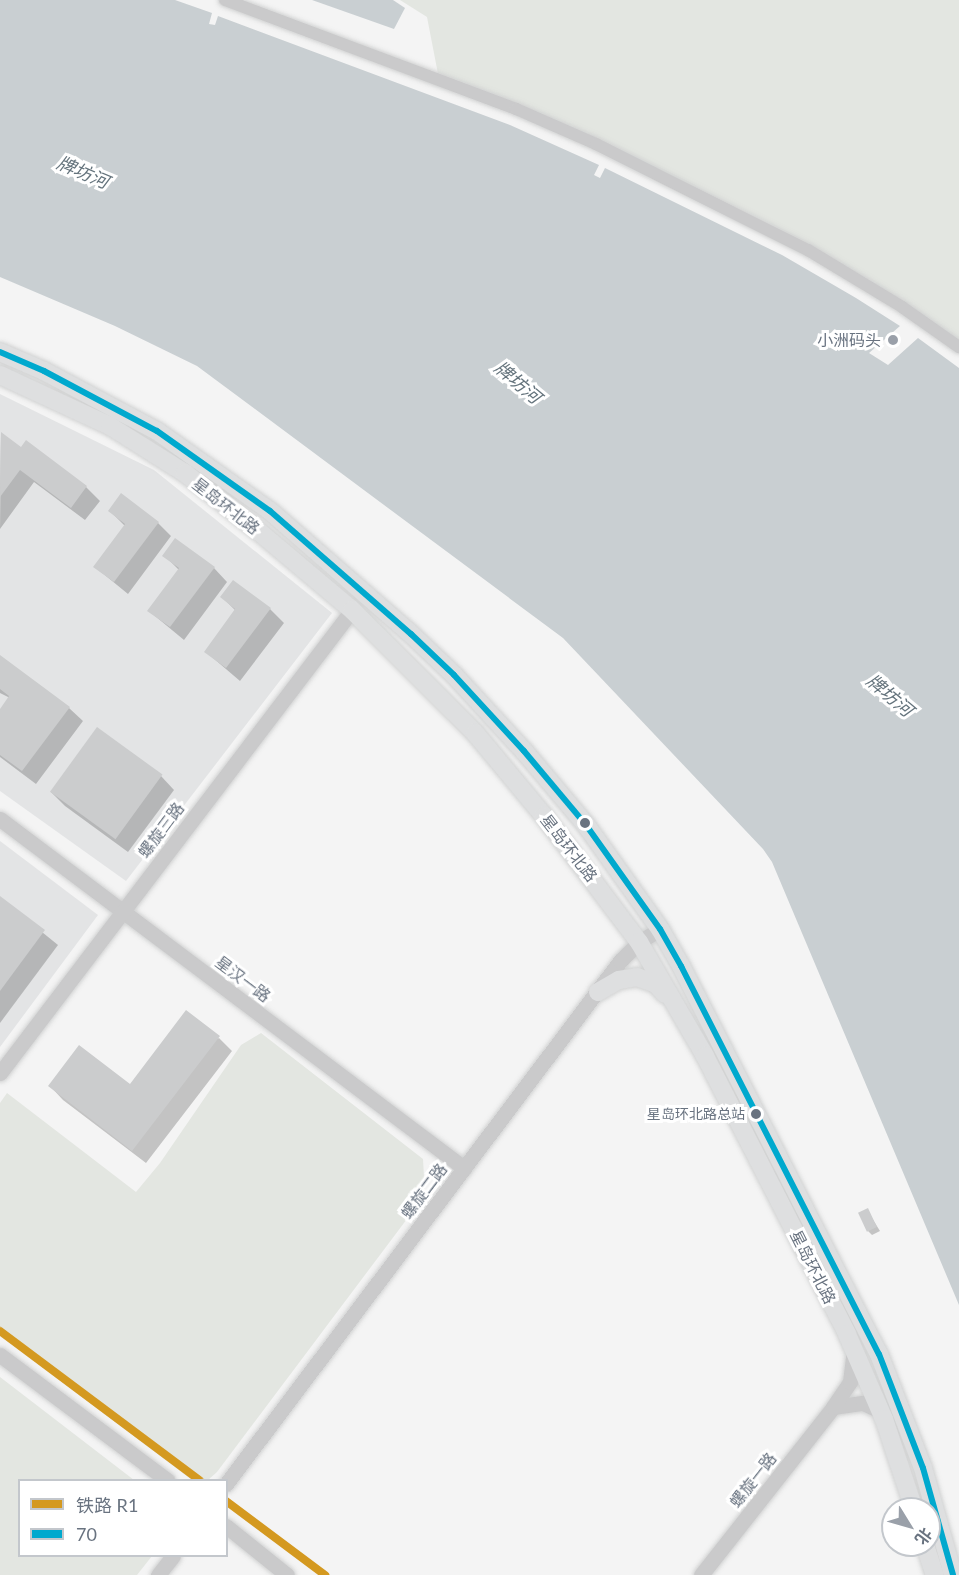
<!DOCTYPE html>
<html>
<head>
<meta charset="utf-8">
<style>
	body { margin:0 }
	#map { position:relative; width:959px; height:1575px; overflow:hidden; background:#f4f4f4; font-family:Lato,"Noto Sans SC",sans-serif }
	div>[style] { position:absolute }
	.built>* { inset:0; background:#e3e4e5 }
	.green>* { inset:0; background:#e3e6e1 }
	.water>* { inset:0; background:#c9cfd2 }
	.shadow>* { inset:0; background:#0003 }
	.building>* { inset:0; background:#cbcccd; transform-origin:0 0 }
	.roads { filter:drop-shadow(0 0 2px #d1d2d2) drop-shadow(0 0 2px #d1d2d2) }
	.minor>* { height:12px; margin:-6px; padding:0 6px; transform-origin:6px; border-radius:6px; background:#cacacb }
	.tertiary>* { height:15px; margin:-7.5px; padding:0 7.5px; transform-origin:7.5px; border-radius:7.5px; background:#cacacb }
	.secondary>* { height:18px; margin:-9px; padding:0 9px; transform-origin:9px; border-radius:9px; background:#dedfe0 }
	.bus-1>* { height:6px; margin:-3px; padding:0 3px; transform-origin:3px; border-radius:3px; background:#00a9ce }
	.rail-1>* { height:8px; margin:-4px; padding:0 4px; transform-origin:4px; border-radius:4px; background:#d49920 }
	.dots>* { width:16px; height:16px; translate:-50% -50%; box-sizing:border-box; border:3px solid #fff; border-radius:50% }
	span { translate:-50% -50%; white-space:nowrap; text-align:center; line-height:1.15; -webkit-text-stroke:6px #fff; paint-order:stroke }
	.bus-label { font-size:14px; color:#697380 }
	.right { translate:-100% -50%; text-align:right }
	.poi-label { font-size:16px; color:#697380 }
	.street-label { font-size:16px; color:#697380 }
	.water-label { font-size:18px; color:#64737c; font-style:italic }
	.legend { position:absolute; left:18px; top:1479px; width:210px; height:78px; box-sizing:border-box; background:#fff; border:2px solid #c3c7cc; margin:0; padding:8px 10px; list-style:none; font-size:18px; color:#697380 }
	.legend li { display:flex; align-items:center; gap:12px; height:30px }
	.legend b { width:30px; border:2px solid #c3c7cc }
	.north { position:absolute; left:881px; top:1497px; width:60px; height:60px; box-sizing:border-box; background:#fff; border:2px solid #c3c7cc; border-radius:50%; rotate:127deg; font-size:16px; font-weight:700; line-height:24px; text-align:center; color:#697380 }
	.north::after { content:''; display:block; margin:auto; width:21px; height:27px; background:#9aa0a9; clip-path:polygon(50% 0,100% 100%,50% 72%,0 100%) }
</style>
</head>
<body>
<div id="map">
	<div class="built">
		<i style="clip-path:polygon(0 394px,154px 470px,332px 613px,126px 881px,0 791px)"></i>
		<i style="clip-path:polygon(0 841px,98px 915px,0 1047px)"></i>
	</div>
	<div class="green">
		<i style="clip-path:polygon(400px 0,959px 0,959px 340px,868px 279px,774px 226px,637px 158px,438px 74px,427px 17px)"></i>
		<i style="clip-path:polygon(261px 1033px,423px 1159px,425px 1195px,217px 1472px,208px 1480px,192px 1480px,0 1335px,0 1103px,7px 1093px,136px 1192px,160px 1163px,241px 1045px)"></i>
		<i style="clip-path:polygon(0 1377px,134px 1480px,20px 1480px,20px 1556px,152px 1556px,137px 1575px,0 1575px)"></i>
	</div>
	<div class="water">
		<i style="clip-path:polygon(0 0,175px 0,212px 13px,209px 24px,215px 25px,218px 16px,510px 125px,599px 165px,594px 175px,600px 178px,605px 168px,782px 255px,856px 298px,900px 326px,869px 353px,888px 365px,918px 338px,959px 368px,959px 1305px,772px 862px,763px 849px,563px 638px,197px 366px,115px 326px,0 277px)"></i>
		<i style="clip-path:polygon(312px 0,393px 0,405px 8px,394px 29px)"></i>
	</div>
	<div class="shadow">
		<i style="clip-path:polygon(1px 434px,21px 449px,26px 443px,86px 487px,100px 501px,85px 520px,34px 482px,0 529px)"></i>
		<i style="clip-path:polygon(110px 511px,158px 523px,171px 536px,128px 594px,95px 567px,125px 526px)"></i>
		<i style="clip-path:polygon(164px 555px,214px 568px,227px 582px,184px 640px,149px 611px,179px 570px)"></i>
		<i style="clip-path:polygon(222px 597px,270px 609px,284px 623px,240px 681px,206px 652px,236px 611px)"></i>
		<i style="clip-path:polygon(0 657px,69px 708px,83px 721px,36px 784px,0 757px,0 712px,10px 698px,0 693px)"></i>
		<i style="clip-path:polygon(161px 776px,174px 790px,128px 852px,65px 806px,51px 792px)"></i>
		<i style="clip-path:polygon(0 898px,58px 945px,0 1023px)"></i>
		<i style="clip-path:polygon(219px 1038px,232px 1051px,146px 1163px,63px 1100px,50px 1086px,130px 1086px)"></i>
		<i style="clip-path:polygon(867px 1210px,880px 1231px,872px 1235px,868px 1231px)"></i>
	</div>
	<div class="building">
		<i style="clip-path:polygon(1px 432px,21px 447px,26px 440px,87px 486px,71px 508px,20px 470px,0 497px)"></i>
		<i style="clip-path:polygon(121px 493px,159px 522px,114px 582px,93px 567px,125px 524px,108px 511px)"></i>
		<i style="clip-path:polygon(175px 538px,215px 567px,170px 627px,147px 611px,179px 568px,162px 556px)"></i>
		<i style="clip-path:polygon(233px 580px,271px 608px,226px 668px,204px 652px,235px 609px,220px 597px)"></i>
		<i style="clip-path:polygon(0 655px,70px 707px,22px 771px,0 755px,0 709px,9px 696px,0 689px)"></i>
		<i style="left:97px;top:727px;width:81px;height:80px;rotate:36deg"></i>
		<i style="clip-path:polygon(0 896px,45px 930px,0 991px)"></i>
		<i style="clip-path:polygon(186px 1010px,220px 1036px,132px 1151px,48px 1086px,79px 1045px,130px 1084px)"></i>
		<i style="left:868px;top:1208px;width:21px;height:11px;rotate:65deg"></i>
	</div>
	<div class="roads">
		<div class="minor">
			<i style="left:225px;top:0;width:311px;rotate:20.5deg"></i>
			<i style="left:516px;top:109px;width:87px;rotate:23.6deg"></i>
			<i style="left:596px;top:144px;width:237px;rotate:26.6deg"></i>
			<i style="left:808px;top:250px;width:110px;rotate:31.2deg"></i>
			<i style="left:902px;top:307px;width:70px;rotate:35.1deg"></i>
		</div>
		<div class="tertiary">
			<i style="left:0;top:819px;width:581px;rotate:36.95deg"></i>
			<i style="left:0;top:1073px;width:582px;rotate:-52.76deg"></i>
			<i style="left:0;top:1355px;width:209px;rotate:36.8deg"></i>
			<i style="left:833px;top:1407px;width:30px;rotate:-8deg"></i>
			<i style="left:863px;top:1403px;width:19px;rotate:25deg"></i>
			<i style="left:226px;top:1484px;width:655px;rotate:-53.01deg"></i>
			<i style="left:620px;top:961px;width:27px;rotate:-45deg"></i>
			<i style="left:639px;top:942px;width:25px;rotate:-32deg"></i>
			<i style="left:226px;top:1526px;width:78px;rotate:38.8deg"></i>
			<i style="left:158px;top:1575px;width:24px;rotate:-52deg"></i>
			<i style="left:701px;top:1575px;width:214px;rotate:-51.8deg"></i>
			<i style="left:833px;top:1407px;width:30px;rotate:-56deg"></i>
			<i style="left:850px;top:1382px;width:31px;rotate:-83deg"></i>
		</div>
		<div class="secondary">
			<i style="left:0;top:352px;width:48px;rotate:23.4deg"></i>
			<i style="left:44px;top:371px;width:128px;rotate:28deg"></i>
			<i style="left:157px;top:431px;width:138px;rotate:35.3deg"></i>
			<i style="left:270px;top:511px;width:187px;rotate:41.1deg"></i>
			<i style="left:411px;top:634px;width:59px;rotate:43.6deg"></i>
			<i style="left:454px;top:675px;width:103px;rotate:47.4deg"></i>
			<i style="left:524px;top:751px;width:97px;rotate:50deg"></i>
			<i style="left:586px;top:825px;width:128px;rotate:54.6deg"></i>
			<i style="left:660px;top:929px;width:43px;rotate:60.4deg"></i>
			<i style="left:681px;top:966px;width:436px;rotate:63deg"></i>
			<i style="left:879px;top:1354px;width:122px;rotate:68.9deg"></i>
			<i style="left:923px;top:1468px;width:111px;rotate:74.3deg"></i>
			<i style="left:0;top:375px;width:121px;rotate:24.9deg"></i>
			<i style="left:110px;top:426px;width:89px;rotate:32.1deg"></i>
			<i style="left:185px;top:473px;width:92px;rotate:38.4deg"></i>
			<i style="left:257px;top:530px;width:124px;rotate:40.1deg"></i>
			<i style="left:352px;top:610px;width:174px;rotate:45deg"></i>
			<i style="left:475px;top:733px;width:108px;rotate:50.3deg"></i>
			<i style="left:544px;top:816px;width:158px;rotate:53deg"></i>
			<i style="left:639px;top:942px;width:132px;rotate:59.9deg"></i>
			<i style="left:705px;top:1056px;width:312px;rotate:62.9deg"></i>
			<i style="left:847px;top:1334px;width:93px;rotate:66.5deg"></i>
			<i style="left:884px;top:1419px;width:95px;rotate:71.6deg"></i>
			<i style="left:598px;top:992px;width:24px;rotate:-30deg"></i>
			<i style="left:619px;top:980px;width:18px;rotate:-9deg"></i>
			<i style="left:637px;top:977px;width:20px;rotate:20deg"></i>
			<i style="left:656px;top:984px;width:13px;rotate:48deg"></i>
			<i style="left:925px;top:1545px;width:32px;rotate:72deg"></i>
		</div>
	</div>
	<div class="bus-1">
		<i style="left:0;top:352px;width:48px;rotate:23.4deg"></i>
		<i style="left:44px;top:371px;width:128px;rotate:28deg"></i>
		<i style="left:157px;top:431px;width:138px;rotate:35.3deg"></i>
		<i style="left:270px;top:511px;width:187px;rotate:41.1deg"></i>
		<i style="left:411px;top:634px;width:59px;rotate:43.6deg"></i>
		<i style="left:454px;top:675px;width:103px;rotate:47.4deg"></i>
		<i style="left:524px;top:751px;width:97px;rotate:50deg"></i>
		<i style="left:586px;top:825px;width:128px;rotate:54.6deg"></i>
		<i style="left:660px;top:929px;width:43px;rotate:60.4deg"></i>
		<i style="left:681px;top:966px;width:436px;rotate:63deg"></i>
		<i style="left:879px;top:1354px;width:122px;rotate:68.9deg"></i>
		<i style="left:923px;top:1468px;width:111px;rotate:74.3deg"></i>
	</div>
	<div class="rail-1">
		<i style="left:0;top:1331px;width:249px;rotate:36.8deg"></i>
		<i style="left:226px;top:1501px;width:124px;rotate:36.8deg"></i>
	</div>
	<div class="dots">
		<i style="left:893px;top:340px;background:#9aa0a9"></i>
		<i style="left:585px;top:823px;background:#697380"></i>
		<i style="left:756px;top:1114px;background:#697380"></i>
	</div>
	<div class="bus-label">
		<span class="right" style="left:745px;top:1114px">星岛环北路总站</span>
	</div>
	<div class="poi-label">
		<span class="right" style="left:881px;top:340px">小洲码头</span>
	</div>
	<div class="street-label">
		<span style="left:226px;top:506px;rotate:38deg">星岛环北路</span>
		<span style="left:161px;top:830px;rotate:-53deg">螺旋三路</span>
		<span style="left:569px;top:848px;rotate:52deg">星岛环北路</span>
		<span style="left:243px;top:979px;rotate:37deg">星汉一路</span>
		<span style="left:424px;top:1191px;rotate:-53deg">螺旋二路</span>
		<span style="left:813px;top:1267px;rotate:63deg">星岛环北路</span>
		<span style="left:753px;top:1480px;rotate:-52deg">螺旋一路</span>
	</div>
	<div class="water-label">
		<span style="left:83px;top:172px;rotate:23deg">牌坊河</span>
		<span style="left:518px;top:382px;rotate:40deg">牌坊河</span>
		<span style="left:890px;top:695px;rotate:40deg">牌坊河</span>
	</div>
	<ul class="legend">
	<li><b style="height:8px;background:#d49920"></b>铁路 R1</li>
	<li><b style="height:8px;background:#00a9ce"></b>70</li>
	</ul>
	<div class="north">北</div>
</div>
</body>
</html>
